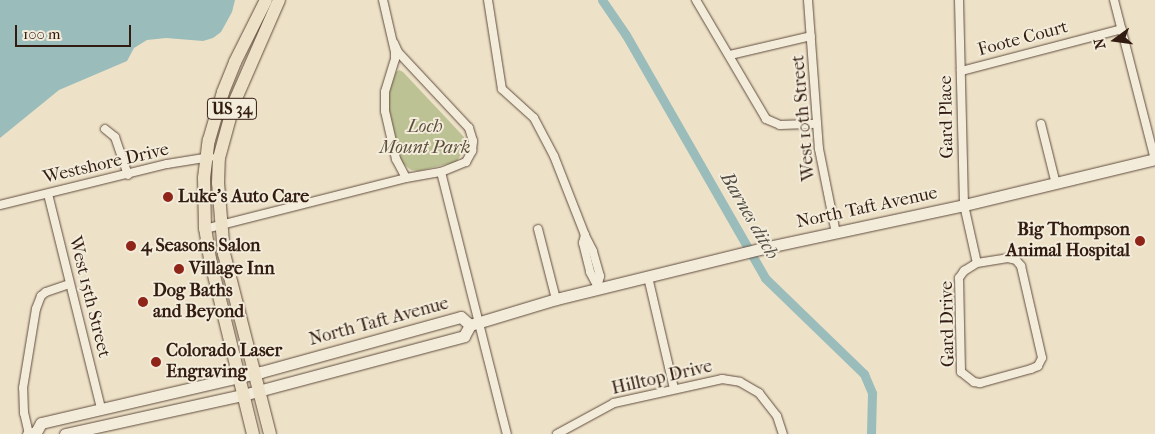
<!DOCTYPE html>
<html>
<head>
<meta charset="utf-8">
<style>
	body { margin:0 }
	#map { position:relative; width:1155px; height:434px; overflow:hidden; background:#ede1c7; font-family:"IM FELL French Canon",serif }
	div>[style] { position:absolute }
	.green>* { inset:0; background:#bcc293 }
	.water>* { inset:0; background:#9abcba }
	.canal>* { height:9px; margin:-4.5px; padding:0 4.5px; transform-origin:4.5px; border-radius:4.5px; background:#9abcba }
	.roads { filter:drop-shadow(0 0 1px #614d3e) drop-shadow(0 0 1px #614d3e) }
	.minor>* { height:8px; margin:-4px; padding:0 4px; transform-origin:4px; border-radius:4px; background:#f3ecdb }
	.secondary>* { height:11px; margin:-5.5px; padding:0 5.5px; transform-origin:5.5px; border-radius:5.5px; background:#f3ecdb }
	.trunk>* { height:12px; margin:-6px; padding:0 6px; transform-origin:6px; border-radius:6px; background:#ede1c7 }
	.dots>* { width:14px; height:14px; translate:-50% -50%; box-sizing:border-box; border:2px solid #f3ecdb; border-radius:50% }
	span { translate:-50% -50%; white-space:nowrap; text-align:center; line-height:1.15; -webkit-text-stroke:4px #f3ecdb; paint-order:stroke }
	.shield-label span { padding:1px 4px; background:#f3ecdb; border:1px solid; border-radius:4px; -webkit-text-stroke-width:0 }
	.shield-label { font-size:16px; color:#321c11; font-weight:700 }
	.street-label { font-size:18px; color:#321c11 }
	.park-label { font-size:18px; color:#5b4e38; font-style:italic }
	.poi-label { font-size:18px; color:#321c11; font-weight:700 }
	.left { translate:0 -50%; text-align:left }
	.right { translate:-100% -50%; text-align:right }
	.water-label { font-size:19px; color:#514c44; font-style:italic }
	.north { position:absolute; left:1090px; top:15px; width:50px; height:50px; -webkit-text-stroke:4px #f3ecdb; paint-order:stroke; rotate:256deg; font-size:14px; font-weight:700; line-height:20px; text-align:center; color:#321c11 }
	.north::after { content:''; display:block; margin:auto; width:18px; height:22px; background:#321c11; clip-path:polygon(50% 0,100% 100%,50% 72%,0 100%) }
	.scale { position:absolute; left:15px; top:25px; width:116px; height:22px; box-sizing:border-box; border:2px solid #321c11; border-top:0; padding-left:6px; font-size:15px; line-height:18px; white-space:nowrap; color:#321c11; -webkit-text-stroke:4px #f3ecdb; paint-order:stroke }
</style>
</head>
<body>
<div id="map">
	<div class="green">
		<i style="clip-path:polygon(399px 70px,403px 72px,464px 137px,465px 149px,456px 162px,418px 171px,411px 170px,402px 163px,388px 105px,390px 90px,396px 72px)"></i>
	</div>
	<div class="water">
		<i style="clip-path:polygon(0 0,235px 0,232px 12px,221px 32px,213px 38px,203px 41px,166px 38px,147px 40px,134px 48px,127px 61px,59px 90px,0 138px)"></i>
	</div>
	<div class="canal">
		<i style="left:602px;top:0;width:42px;rotate:55.6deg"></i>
		<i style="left:626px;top:35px;width:280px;rotate:60.2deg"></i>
		<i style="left:765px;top:278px;width:138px;rotate:44.1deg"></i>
		<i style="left:864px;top:374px;width:21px;rotate:67deg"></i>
		<i style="left:872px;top:393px;width:41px;rotate:91.4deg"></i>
	</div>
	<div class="roads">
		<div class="minor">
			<i style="left:383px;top:0;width:53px;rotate:77deg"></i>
			<i style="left:395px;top:52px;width:7px;rotate:90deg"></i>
			<i style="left:395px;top:59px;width:34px;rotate:107deg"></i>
			<i style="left:385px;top:92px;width:19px;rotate:90deg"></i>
			<i style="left:385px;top:111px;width:49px;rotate:77.1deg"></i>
			<i style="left:396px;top:159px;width:21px;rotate:62deg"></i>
			<i style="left:488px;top:0;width:90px;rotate:81.1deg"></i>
			<i style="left:502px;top:89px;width:43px;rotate:42.2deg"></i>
			<i style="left:534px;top:118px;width:43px;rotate:62.2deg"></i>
			<i style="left:554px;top:156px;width:85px;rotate:68.6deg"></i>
			<i style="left:696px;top:0;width:138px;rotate:59.5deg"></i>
			<i style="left:766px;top:119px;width:15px;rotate:23deg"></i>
			<i style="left:780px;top:125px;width:37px;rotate:-2deg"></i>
			<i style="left:808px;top:0;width:149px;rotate:85.8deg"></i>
			<i style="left:819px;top:149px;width:86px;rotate:78.6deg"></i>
			<i style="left:959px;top:0;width:205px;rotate:88.6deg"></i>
			<i style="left:964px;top:205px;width:59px;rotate:77.4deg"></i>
			<i style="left:1114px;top:0;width:165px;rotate:75.6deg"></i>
			<i style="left:730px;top:55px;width:83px;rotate:-13.2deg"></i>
			<i style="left:961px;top:71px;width:166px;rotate:-14.6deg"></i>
			<i style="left:1041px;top:124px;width:62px;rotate:76deg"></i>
			<i style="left:105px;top:129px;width:13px;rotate:39deg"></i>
			<i style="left:115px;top:137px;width:40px;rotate:71.1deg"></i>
			<i style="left:441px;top:172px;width:270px;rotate:75.9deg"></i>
			<i style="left:48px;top:194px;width:220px;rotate:76.1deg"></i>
			<i style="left:0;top:205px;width:172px;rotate:-13.8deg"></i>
			<i style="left:167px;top:164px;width:44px;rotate:-9.2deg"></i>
			<i style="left:205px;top:229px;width:207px;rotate:-14.2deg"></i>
			<i style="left:406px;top:178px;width:36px;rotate:-10deg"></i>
			<i style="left:441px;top:172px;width:27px;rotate:-22deg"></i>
			<i style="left:466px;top:162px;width:13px;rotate:-61deg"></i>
			<i style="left:472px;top:151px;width:10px;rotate:-84deg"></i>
			<i style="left:473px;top:141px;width:14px;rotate:-107deg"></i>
			<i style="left:469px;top:128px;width:104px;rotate:-133.1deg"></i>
			<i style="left:398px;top:52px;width:10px;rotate:-114deg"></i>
			<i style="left:538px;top:229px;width:72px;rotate:75.6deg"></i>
			<i style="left:1008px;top:258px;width:8px;rotate:14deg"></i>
			<i style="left:1016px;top:260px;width:8px;rotate:50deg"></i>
			<i style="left:1021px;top:266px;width:94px;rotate:77.1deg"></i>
			<i style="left:1042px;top:358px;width:9px;rotate:117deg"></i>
			<i style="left:1038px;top:366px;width:8px;rotate:157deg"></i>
			<i style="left:1031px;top:369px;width:53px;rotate:164.6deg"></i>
			<i style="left:980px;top:383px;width:6px;rotate:-171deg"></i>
			<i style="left:974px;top:382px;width:16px;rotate:-142deg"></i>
			<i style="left:961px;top:372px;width:94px;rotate:-91.2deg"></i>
			<i style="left:959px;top:278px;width:9px;rotate:-54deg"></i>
			<i style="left:964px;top:271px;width:15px;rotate:-32deg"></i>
			<i style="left:977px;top:263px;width:31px;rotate:-9deg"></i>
			<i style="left:648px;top:277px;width:115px;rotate:76.9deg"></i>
			<i style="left:598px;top:284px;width:8px;rotate:-76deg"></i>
			<i style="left:600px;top:276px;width:26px;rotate:-106deg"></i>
			<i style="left:593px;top:251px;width:18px;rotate:-117deg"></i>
			<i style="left:585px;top:235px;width:8px;rotate:104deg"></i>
			<i style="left:583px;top:243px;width:30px;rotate:76deg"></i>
			<i style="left:590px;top:272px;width:19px;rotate:62deg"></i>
			<i style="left:29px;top:434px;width:22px;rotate:-103deg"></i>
			<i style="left:24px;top:413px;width:25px;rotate:-92deg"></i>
			<i style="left:23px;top:388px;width:80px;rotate:-80.7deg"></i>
			<i style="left:36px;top:309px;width:14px;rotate:-69deg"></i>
			<i style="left:41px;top:296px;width:6px;rotate:-39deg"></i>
			<i style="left:46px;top:292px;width:24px;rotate:-19deg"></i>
			<i style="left:557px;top:434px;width:65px;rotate:-28.5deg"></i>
			<i style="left:614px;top:403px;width:111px;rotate:-12.5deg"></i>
			<i style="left:722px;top:379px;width:18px;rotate:9deg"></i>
			<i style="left:740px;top:382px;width:22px;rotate:30deg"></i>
			<i style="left:759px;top:393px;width:29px;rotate:52deg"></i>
			<i style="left:777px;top:416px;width:19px;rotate:72deg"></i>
		</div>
		<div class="secondary">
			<i style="left:28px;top:434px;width:8px;rotate:-14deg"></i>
			<i style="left:36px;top:432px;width:10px;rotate:-61deg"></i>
			<i style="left:41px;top:423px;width:226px;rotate:-13.1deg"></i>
			<i style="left:261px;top:372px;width:207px;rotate:-15.4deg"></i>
			<i style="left:461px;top:317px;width:12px;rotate:42deg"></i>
			<i style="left:65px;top:434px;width:182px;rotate:-12.4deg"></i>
			<i style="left:243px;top:395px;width:229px;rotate:-14.9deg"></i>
			<i style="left:464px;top:336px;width:13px;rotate:-61deg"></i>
			<i style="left:470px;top:325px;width:90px;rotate:-16.8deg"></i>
			<i style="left:556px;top:299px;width:209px;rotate:-13.8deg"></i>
			<i style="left:759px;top:249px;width:210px;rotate:-12.1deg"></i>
			<i style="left:964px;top:205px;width:196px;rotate:-13.5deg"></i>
		</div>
		<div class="trunk">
			<i style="left:253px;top:434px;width:180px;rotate:-103.8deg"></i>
			<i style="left:210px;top:259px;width:30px;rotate:-99deg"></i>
			<i style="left:205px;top:229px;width:51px;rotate:-91.1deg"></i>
			<i style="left:204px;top:178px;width:38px;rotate:-83deg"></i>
			<i style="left:209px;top:140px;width:50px;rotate:-73.7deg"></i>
			<i style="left:223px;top:92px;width:32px;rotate:-68deg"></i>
			<i style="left:235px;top:62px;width:69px;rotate:-63.4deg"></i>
			<i style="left:270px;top:434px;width:186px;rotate:-104.3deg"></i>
			<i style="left:224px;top:254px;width:71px;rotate:-94.8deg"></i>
			<i style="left:218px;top:183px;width:25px;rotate:-88deg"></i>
			<i style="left:219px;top:158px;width:57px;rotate:-74.7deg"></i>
			<i style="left:234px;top:103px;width:112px;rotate:-66.4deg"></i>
		</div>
	</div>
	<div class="dots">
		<i style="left:168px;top:197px;background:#8f2418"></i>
		<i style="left:1140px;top:241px;background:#8f2418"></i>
		<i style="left:131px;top:246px;background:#8f2418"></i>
		<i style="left:179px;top:269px;background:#8f2418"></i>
		<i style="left:143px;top:302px;background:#8f2418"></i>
		<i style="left:156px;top:362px;background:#8f2418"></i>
	</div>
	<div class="shield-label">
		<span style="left:232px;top:109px">US 34</span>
	</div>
	<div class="street-label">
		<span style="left:1023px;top:39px;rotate:-15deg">Foote Court</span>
		<span style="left:947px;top:117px;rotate:-91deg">Gard Place</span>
		<span style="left:804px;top:118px;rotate:-95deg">West 10th Street</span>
		<span style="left:106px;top:164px;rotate:-13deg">Westshore Drive</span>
		<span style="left:867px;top:208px;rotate:-12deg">North Taft Avenue</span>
		<span style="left:89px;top:297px;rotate:76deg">West 15th Street</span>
		<span style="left:379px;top:322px;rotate:-15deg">North Taft Avenue</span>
		<span style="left:948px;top:324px;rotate:-91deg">Gard Drive</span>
		<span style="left:662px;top:378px;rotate:-13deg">Hilltop Drive</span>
	</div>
	<div class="park-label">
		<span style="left:425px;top:138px">Loch<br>Mount Park</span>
	</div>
	<div class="poi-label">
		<span class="left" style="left:178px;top:197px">Luke's Auto Care</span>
		<span class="right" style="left:1130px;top:241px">Big Thompson<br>Animal Hospital</span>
		<span class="left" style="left:141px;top:246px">4 Seasons Salon</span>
		<span class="left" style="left:189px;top:269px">Village Inn</span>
		<span class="left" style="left:153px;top:302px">Dog Baths<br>and Beyond</span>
		<span class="left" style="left:166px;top:362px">Colorado Laser<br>Engraving</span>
	</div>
	<div class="water-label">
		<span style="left:749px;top:216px;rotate:60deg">Barnes ditch</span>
	</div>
	<div class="north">N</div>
	<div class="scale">100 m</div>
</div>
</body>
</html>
